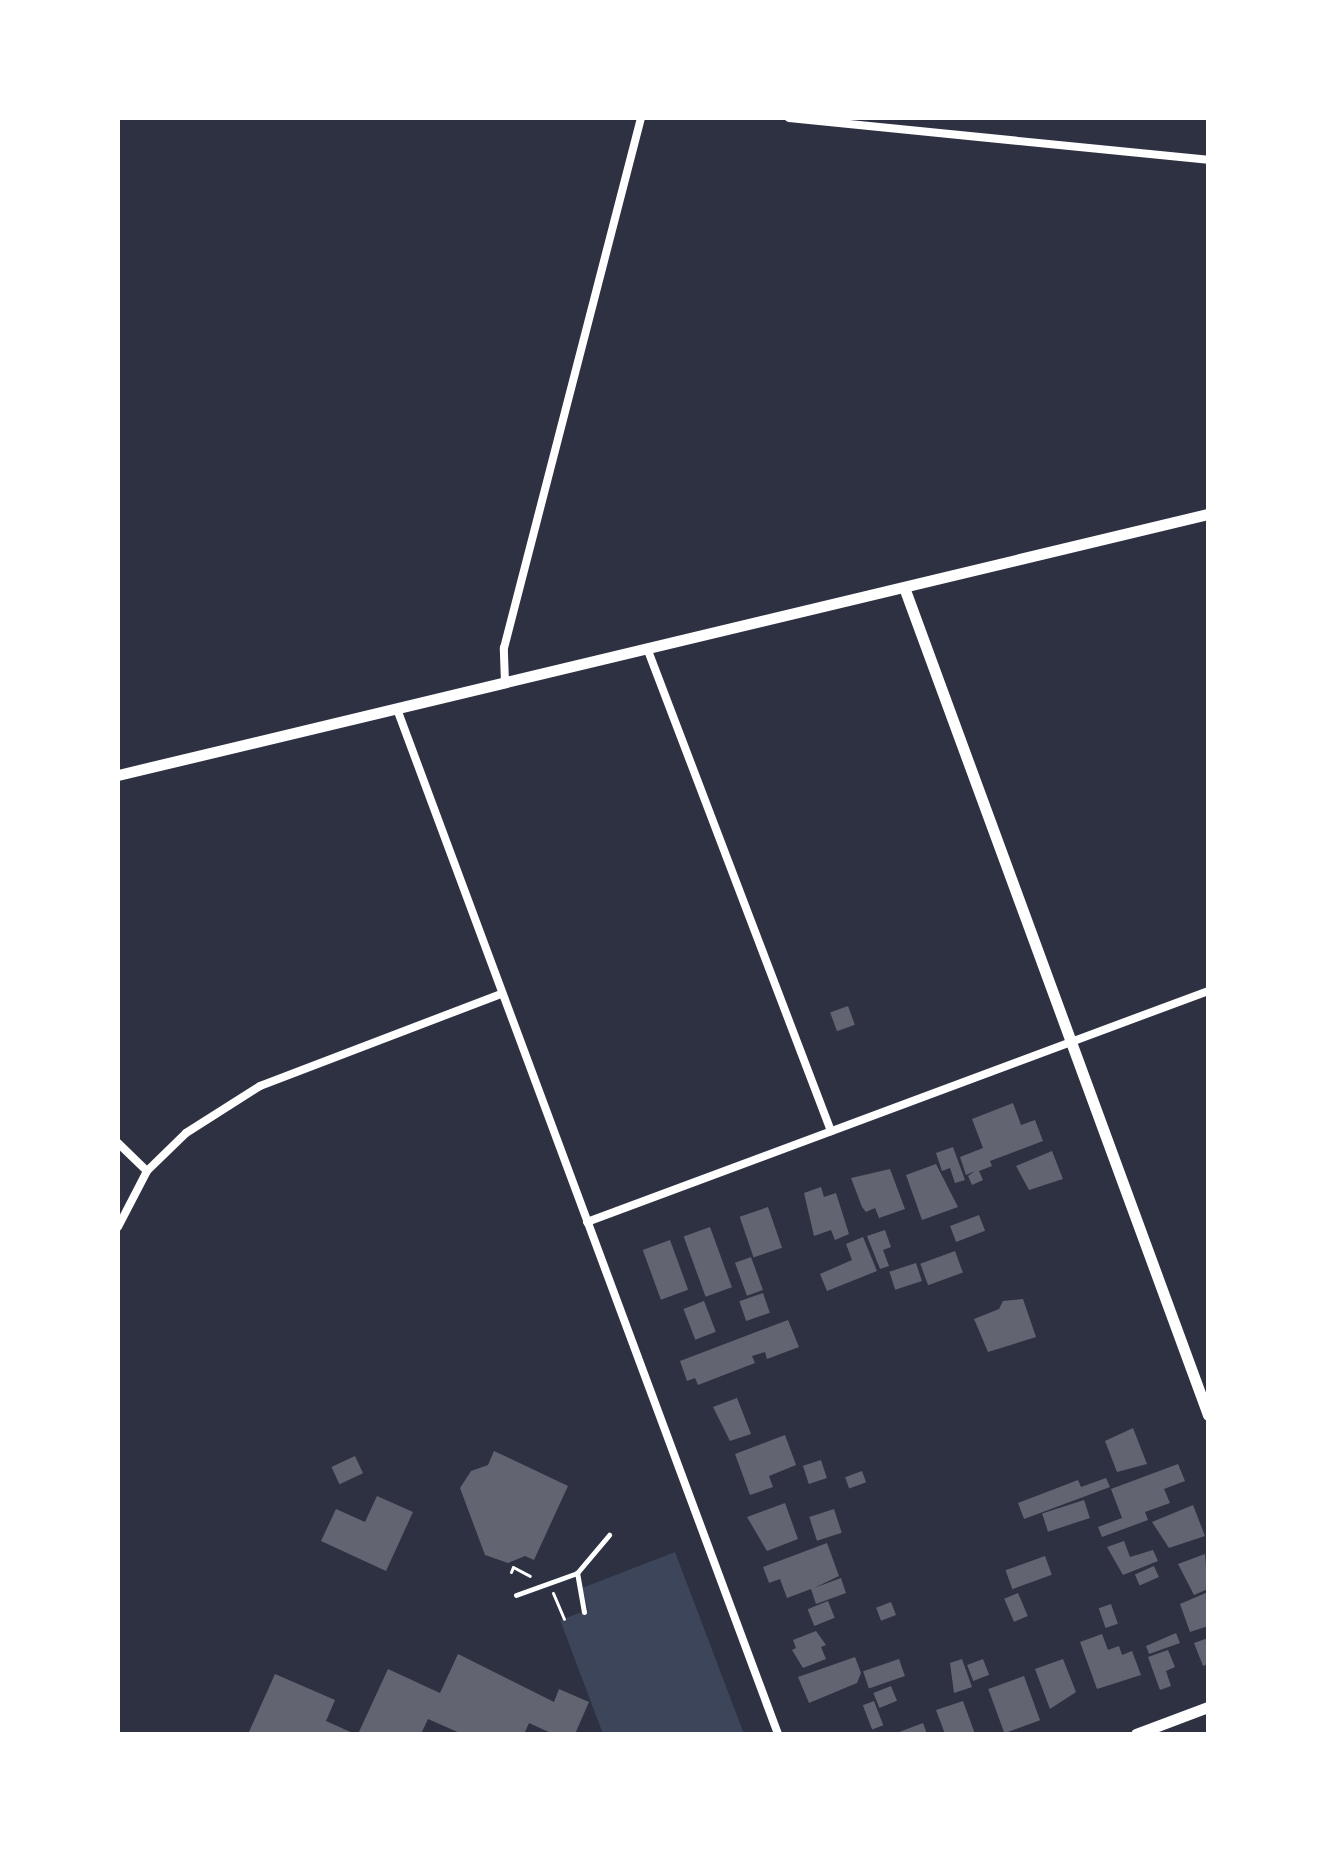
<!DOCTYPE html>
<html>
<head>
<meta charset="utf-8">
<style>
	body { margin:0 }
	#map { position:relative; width:1326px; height:1852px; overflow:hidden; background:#2d3142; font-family:Arial,sans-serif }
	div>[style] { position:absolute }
	.green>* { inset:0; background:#3c4559 }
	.building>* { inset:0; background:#626471; transform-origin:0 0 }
	.path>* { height:3px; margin:-1.5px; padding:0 1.5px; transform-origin:1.5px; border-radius:1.5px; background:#fff }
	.service>* { height:5px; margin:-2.5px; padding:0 2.5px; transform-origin:2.5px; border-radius:2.5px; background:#fff }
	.minor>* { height:8px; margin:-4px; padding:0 4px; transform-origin:4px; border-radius:4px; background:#fff }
	.tertiary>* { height:11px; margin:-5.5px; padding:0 5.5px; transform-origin:5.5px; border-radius:5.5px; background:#fff }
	span { translate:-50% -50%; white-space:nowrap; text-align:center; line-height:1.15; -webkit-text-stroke:6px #fff; paint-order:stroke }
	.frame { position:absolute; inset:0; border:120px solid #fff; pointer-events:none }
</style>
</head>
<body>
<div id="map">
	<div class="green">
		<i style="clip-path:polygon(675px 1552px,744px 1734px,603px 1734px,560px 1620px,588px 1610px,582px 1588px)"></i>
	</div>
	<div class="building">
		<i style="left:848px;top:1006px;width:20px;height:19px;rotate:70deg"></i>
		<i style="clip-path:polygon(1013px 1103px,1021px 1125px,1035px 1120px,1043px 1141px,990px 1161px,992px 1166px,979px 1171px,983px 1180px,972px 1185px,968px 1176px,975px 1171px,966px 1175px,960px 1157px,983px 1148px,972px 1119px)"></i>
		<i style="clip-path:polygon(953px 1147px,965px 1180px,955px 1183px,950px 1168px,942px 1171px,936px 1153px)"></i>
		<i style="clip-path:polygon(1052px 1151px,1063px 1179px,1029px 1190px,1016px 1166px)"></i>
		<i style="clip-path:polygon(936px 1164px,958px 1207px,922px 1220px,906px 1175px)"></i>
		<i style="clip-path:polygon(890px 1169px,905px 1209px,879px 1218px,875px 1208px,866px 1212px,862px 1207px,851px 1178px)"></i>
		<i style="clip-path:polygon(821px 1187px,824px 1197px,836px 1193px,849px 1234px,835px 1240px,831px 1230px,814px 1236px,804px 1193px)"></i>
		<i style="left:768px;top:1207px;width:43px;height:30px;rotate:71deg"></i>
		<i style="left:979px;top:1215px;width:17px;height:31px;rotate:69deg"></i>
		<i style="left:710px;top:1227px;width:64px;height:28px;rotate:70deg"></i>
		<i style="clip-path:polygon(885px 1230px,891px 1247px,883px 1250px,889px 1266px,880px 1269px,867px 1236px)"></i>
		<i style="clip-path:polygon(863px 1237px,877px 1271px,827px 1291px,820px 1274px,852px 1260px,846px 1244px)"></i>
		<i style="left:670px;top:1240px;width:53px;height:29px;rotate:70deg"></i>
		<i style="left:955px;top:1251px;width:23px;height:37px;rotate:70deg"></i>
		<i style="left:751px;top:1257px;width:35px;height:17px;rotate:70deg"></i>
		<i style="left:916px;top:1263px;width:19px;height:28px;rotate:72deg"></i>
		<i style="left:763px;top:1293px;width:21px;height:25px;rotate:71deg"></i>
		<i style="clip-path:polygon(1023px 1299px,1036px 1337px,988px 1352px,974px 1319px,999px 1309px,1003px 1301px)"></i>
		<i style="left:704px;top:1301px;width:33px;height:22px;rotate:69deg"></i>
		<i style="clip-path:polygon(788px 1320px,799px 1347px,767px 1359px,765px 1352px,752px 1356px,755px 1363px,698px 1385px,695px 1378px,687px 1381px,680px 1361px)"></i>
		<i style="clip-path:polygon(737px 1398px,751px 1434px,730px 1441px,713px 1407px)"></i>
		<i style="clip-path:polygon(1133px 1428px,1147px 1464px,1117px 1472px,1105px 1441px)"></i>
		<i style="clip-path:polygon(785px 1435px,796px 1465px,769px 1476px,773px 1487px,750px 1495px,735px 1454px)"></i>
		<i style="clip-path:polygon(494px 1451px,568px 1486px,534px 1560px,525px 1556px,508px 1563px,485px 1555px,460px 1488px,471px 1471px,488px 1465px)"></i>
		<i style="left:355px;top:1456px;width:19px;height:26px;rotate:65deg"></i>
		<i style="left:821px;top:1460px;width:19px;height:19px;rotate:72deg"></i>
		<i style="clip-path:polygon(1178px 1464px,1185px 1481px,1164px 1489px,1170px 1503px,1145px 1512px,1148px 1520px,1102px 1537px,1098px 1527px,1122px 1518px,1111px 1489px)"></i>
		<i style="left:862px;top:1471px;width:12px;height:18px;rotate:70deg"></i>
		<i style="clip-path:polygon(1106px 1478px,1110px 1487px,1024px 1519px,1018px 1503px,1078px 1480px,1081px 1487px)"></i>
		<i style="clip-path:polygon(377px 1496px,413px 1512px,386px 1571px,321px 1541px,336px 1509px,365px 1522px)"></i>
		<i style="left:1084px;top:1500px;width:19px;height:44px;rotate:72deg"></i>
		<i style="clip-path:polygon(785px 1503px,798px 1539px,767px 1551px,747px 1517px)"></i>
		<i style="clip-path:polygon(1193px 1505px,1205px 1536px,1169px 1548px,1152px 1522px)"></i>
		<i style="left:834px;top:1509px;width:25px;height:26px;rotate:72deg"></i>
		<i style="clip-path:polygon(1124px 1541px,1130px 1557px,1153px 1550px,1158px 1561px,1123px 1575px,1107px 1547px)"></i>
		<i style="clip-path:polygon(827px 1543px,839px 1576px,814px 1588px,841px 1578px,846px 1593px,816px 1604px,811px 1589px,787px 1598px,780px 1579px,769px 1583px,763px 1567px)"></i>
		<i style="clip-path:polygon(1205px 1554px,1208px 1589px,1194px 1595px,1178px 1564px)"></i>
		<i style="left:1045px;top:1556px;width:20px;height:42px;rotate:70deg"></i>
		<i style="left:1154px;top:1566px;width:12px;height:21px;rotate:66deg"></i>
		<i style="clip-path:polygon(1208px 1592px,1208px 1626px,1190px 1632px,1180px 1604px)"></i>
		<i style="left:1018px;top:1593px;width:25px;height:15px;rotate:67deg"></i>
		<i style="left:828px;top:1601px;width:18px;height:22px;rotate:68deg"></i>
		<i style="left:891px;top:1602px;width:14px;height:16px;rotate:69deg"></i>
		<i style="left:1111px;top:1604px;width:21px;height:13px;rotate:71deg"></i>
		<i style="clip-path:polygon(816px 1631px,826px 1645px,821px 1647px,826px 1659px,803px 1668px,792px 1650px,796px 1648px,793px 1640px)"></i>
		<i style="clip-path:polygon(1176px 1633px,1180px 1643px,1149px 1654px,1146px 1646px)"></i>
		<i style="clip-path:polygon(1102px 1634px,1108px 1650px,1119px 1646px,1122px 1655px,1132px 1651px,1141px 1675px,1097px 1689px,1080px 1642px)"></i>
		<i style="clip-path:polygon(1208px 1638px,1208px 1664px,1203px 1666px,1194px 1643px)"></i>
		<i style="clip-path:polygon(1168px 1650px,1175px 1667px,1166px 1671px,1171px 1686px,1160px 1690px,1148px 1657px)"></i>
		<i style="clip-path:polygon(458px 1654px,554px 1702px,559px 1689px,589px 1702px,575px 1734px,553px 1734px,529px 1723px,524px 1734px,462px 1734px,428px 1719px,421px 1734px,358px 1734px,388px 1669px,440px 1693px)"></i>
		<i style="clip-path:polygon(855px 1657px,861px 1673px,857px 1683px,809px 1703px,798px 1677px)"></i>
		<i style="left:899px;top:1659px;width:18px;height:38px;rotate:71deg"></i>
		<i style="clip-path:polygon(962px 1659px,972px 1687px,954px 1693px,950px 1663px)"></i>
		<i style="left:983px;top:1659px;width:17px;height:17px;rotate:69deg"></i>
		<i style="clip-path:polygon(1063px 1659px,1076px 1692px,1050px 1709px,1035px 1669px)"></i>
		<i style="clip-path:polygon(275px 1674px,335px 1700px,326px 1721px,355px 1734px,248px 1734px)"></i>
		<i style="left:1024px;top:1676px;width:47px;height:38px;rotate:70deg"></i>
		<i style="left:891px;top:1686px;width:16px;height:19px;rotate:68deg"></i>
		<i style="left:874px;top:1701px;width:26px;height:12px;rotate:69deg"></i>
		<i style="clip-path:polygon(963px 1701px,975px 1734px,945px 1734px,936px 1710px)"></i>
		<i style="clip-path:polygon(923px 1723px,927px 1734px,894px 1734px)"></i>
	</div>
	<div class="path">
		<i style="left:511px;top:1572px;width:5px;rotate:-68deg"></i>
		<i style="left:513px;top:1567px;width:19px;rotate:28deg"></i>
		<i style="left:553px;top:1593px;width:28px;rotate:67deg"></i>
	</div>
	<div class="service">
		<i style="left:516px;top:1595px;width:65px;rotate:-19.8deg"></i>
		<i style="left:584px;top:1612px;width:40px;rotate:-100deg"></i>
		<i style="left:577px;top:1573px;width:50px;rotate:-49.9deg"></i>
	</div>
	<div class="minor">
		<i style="left:789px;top:118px;width:421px;rotate:5.7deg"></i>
		<i style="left:647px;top:648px;width:517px;rotate:69.15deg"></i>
		<i style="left:505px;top:683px;width:35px;rotate:-92deg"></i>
		<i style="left:504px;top:648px;width:547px;rotate:-75.51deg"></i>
		<i style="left:397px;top:709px;width:1094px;rotate:69.61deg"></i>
		<i style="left:118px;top:1143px;width:40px;rotate:44deg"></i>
		<i style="left:587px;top:1222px;width:663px;rotate:-20.4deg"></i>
		<i style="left:118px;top:1227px;width:63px;rotate:-62.6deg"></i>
		<i style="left:147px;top:1171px;width:54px;rotate:-44.3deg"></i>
		<i style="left:186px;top:1133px;width:88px;rotate:-32.4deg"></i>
		<i style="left:260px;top:1086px;width:258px;rotate:-20.9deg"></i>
	</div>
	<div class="tertiary">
		<i style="left:905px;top:590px;width:879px;rotate:69.83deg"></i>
		<i style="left:118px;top:775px;width:1121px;rotate:-13.47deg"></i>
		<i style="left:1136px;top:1734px;width:77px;rotate:-20.6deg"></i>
	</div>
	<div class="frame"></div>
</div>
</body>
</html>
